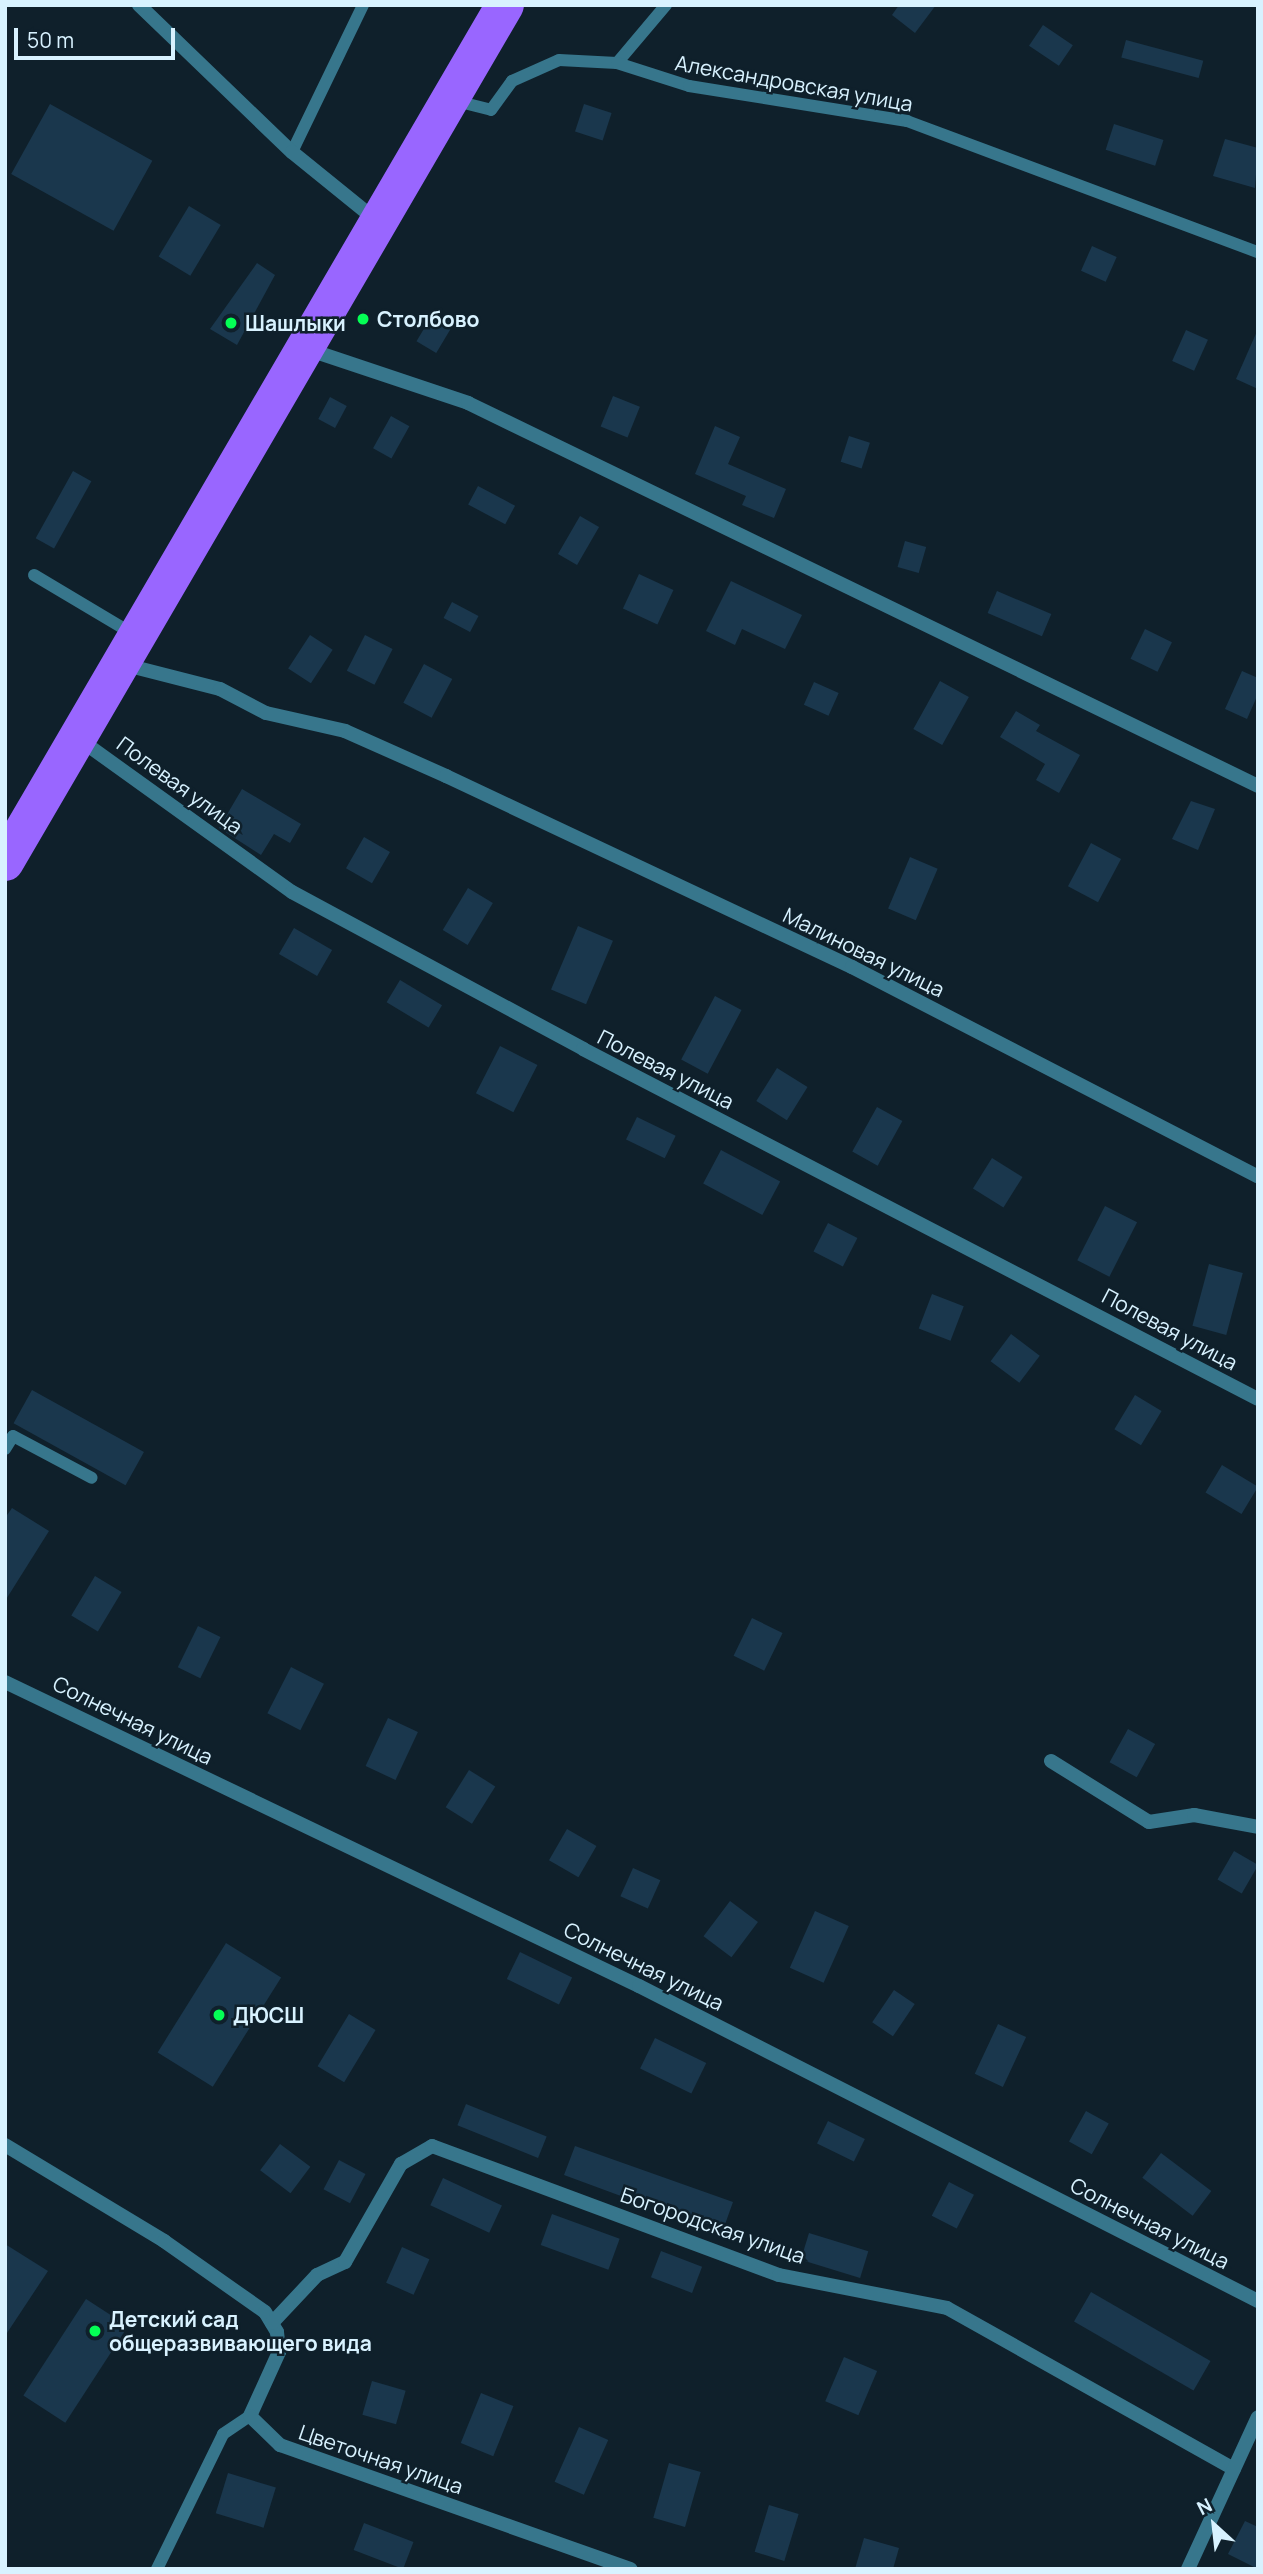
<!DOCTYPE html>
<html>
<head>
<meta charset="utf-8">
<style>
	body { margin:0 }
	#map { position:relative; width:1263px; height:2574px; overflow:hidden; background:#0f202b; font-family:Manrope,sans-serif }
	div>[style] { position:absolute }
	.building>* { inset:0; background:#1a374d; transform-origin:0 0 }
	.service>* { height:12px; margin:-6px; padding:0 6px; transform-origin:6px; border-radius:6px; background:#37768c }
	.minor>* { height:14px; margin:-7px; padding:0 7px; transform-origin:7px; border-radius:7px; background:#37768c }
	.trunk>* { height:38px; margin:-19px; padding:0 19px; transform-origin:19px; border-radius:19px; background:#96f }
	.dots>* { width:19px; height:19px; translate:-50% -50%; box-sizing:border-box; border:4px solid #0f202b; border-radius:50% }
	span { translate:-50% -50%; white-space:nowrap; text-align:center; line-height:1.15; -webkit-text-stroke:5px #0f202b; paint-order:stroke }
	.street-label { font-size:21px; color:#d8f2ff }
	.poi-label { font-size:21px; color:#d8f2ff; font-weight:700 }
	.left { translate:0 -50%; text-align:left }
	.frame { position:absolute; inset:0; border:7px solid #d8f2ff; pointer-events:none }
	.north { position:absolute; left:1179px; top:2490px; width:70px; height:70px; -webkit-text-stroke:5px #0f202b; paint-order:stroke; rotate:333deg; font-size:19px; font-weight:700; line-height:28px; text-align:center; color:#d8f2ff }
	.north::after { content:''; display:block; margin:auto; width:24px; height:32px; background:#d8f2ff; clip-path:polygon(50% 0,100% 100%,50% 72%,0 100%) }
	.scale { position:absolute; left:14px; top:28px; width:161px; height:32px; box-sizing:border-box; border:4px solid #d8f2ff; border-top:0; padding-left:9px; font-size:21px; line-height:24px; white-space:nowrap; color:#d8f2ff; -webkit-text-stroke:5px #0f202b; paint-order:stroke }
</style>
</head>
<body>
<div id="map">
	<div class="building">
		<i style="clip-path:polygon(899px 5px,936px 5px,915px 33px,892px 15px)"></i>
		<i style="left:1043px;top:25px;width:36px;height:25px;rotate:34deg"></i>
		<i style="left:1126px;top:40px;width:80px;height:18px;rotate:15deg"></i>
		<i style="left:50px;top:104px;width:117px;height:80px;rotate:29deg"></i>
		<i style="left:584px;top:104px;width:29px;height:29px;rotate:18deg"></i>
		<i style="left:1114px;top:124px;width:52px;height:27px;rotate:18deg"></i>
		<i style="clip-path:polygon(1225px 139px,1258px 148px,1255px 188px,1213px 176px)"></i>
		<i style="left:189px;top:206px;width:37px;height:59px;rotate:31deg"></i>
		<i style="left:1092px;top:246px;width:27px;height:27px;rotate:24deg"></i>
		<i style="clip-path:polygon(257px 263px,275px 275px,237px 345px,210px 329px)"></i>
		<i style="left:434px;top:312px;width:23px;height:34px;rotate:31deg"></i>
		<i style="clip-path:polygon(1258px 329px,1258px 389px,1236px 379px)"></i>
		<i style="left:1186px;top:330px;width:24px;height:34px;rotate:24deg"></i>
		<i style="left:613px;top:396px;width:29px;height:33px;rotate:22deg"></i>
		<i style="left:330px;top:397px;width:19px;height:25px;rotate:28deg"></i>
		<i style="left:391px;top:416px;width:21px;height:37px;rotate:29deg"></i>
		<i style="clip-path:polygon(715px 426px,740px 437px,728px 464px,786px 489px,774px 518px,742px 505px,746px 496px,695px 474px)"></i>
		<i style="left:849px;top:436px;width:22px;height:27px;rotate:18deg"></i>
		<i style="left:73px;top:471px;width:21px;height:77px;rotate:29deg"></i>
		<i style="left:478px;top:486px;width:42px;height:21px;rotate:28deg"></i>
		<i style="left:580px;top:516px;width:22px;height:44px;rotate:30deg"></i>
		<i style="left:905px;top:541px;width:22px;height:27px;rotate:16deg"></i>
		<i style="left:639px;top:574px;width:38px;height:38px;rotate:25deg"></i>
		<i style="clip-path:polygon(731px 581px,802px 615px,785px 649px,742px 629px,735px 645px,706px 631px)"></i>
		<i style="left:997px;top:591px;width:59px;height:24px;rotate:23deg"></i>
		<i style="left:452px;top:602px;width:30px;height:18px;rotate:28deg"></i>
		<i style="left:1145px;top:629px;width:30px;height:33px;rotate:26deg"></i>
		<i style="left:310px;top:635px;width:27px;height:40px;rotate:33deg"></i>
		<i style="left:365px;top:635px;width:31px;height:40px;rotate:27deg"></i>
		<i style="left:424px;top:664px;width:32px;height:44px;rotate:28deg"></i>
		<i style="clip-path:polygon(1242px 671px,1258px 678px,1258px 694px,1247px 719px,1225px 709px)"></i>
		<i style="left:940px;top:681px;width:33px;height:55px;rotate:29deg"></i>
		<i style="left:814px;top:682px;width:27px;height:25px;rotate:24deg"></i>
		<i style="clip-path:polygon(1016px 711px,1040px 725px,1036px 731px,1080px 755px,1059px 793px,1036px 780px,1045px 764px,1000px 737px)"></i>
		<i style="clip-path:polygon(242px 789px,301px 824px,290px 843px,274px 834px,261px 855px,219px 828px)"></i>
		<i style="clip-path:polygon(1191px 801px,1215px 809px,1198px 850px,1172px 839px)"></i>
		<i style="left:364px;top:837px;width:30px;height:36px;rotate:30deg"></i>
		<i style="left:1091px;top:843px;width:34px;height:49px;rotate:28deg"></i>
		<i style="left:910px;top:857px;width:30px;height:56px;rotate:23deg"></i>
		<i style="left:468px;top:888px;width:29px;height:49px;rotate:31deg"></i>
		<i style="left:578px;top:926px;width:38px;height:69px;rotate:23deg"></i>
		<i style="left:294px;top:928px;width:44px;height:30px;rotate:30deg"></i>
		<i style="left:400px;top:980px;width:49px;height:26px;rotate:31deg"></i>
		<i style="left:715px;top:996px;width:30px;height:72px;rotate:28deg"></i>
		<i style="left:500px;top:1046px;width:42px;height:53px;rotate:27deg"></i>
		<i style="left:777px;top:1068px;width:36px;height:39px;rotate:32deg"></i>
		<i style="left:877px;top:1107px;width:29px;height:51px;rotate:29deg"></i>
		<i style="left:637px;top:1117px;width:43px;height:25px;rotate:26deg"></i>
		<i style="left:721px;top:1150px;width:67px;height:38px;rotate:28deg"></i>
		<i style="left:992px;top:1158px;width:36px;height:36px;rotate:32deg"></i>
		<i style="left:1105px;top:1206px;width:36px;height:61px;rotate:27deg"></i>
		<i style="left:828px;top:1223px;width:33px;height:32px;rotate:27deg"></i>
		<i style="left:1209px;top:1264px;width:35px;height:64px;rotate:15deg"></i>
		<i style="left:932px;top:1294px;width:34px;height:37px;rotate:21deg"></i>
		<i style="left:1011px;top:1334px;width:36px;height:34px;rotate:37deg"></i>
		<i style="left:32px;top:1390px;width:128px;height:38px;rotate:29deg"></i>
		<i style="left:1135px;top:1395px;width:31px;height:40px;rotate:31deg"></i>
		<i style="left:1222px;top:1465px;width:42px;height:32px;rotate:31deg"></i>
		<i style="clip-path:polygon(12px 1508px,49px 1531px,5px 1601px,5px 1518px)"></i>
		<i style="left:95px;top:1576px;width:31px;height:46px;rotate:31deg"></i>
		<i style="left:752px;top:1618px;width:34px;height:42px;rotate:26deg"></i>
		<i style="left:198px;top:1626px;width:25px;height:46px;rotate:26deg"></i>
		<i style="left:291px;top:1667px;width:37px;height:52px;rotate:27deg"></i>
		<i style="left:388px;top:1718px;width:33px;height:53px;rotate:25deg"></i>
		<i style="left:1128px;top:1729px;width:31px;height:38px;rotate:29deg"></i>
		<i style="left:469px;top:1770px;width:31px;height:44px;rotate:32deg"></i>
		<i style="left:567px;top:1829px;width:34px;height:36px;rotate:30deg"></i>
		<i style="left:1234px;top:1851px;width:28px;height:33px;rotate:30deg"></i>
		<i style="left:633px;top:1868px;width:30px;height:31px;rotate:24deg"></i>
		<i style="left:730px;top:1901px;width:35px;height:44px;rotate:37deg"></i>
		<i style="left:815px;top:1911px;width:37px;height:62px;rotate:24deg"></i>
		<i style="left:226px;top:1943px;width:65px;height:129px;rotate:32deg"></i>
		<i style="left:520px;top:1952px;width:58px;height:30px;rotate:26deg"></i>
		<i style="left:894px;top:1990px;width:25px;height:39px;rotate:34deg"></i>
		<i style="left:349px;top:2014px;width:31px;height:61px;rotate:31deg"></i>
		<i style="left:998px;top:2024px;width:31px;height:55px;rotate:25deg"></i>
		<i style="left:655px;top:2038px;width:57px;height:34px;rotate:26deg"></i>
		<i style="left:466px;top:2104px;width:87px;height:23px;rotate:22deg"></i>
		<i style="left:1086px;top:2111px;width:26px;height:35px;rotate:29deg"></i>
		<i style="left:828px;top:2121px;width:41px;height:25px;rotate:26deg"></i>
		<i style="left:280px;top:2144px;width:38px;height:33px;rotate:37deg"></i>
		<i style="clip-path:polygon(575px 2146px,733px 2202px,723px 2230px,631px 2193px,629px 2199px,564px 2175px)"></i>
		<i style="left:1161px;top:2153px;width:63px;height:31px;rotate:37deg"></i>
		<i style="left:339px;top:2160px;width:30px;height:33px;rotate:28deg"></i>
		<i style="left:443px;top:2178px;width:65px;height:30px;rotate:25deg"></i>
		<i style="left:949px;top:2182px;width:28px;height:38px;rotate:27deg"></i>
		<i style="left:552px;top:2214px;width:72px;height:33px;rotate:20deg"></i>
		<i style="left:809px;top:2233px;width:62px;height:28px;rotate:17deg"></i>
		<i style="clip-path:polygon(5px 2244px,48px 2271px,5px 2336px)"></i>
		<i style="left:402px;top:2247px;width:30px;height:39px;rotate:24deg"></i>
		<i style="left:661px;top:2251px;width:44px;height:28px;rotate:21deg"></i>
		<i style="left:1091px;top:2292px;width:138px;height:34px;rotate:30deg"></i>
		<i style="left:86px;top:2299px;width:50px;height:115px;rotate:33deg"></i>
		<i style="left:844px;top:2357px;width:36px;height:48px;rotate:23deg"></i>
		<i style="left:372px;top:2381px;width:35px;height:35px;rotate:16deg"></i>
		<i style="left:481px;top:2393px;width:35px;height:54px;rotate:22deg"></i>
		<i style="left:579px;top:2427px;width:32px;height:60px;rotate:24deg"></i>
		<i style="left:669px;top:2463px;width:33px;height:57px;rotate:16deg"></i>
		<i style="left:228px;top:2473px;width:50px;height:42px;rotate:17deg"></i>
		<i style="left:769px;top:2505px;width:31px;height:49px;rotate:17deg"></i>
		<i style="clip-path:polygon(1245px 2521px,1258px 2527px,1258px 2569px,1228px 2554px)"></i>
		<i style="left:364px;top:2523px;width:53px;height:29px;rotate:21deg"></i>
		<i style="clip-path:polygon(864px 2538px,899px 2548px,893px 2569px,855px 2569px)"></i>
	</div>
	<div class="service">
		<i style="left:617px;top:63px;width:76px;rotate:-49.8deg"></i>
		<i style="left:456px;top:101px;width:36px;rotate:14deg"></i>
		<i style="left:491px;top:110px;width:36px;rotate:-54deg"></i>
		<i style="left:512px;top:81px;width:51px;rotate:-24.1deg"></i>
		<i style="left:559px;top:60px;width:58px;rotate:3deg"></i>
		<i style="left:617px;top:63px;width:76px;rotate:17.7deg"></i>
		<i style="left:689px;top:86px;width:221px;rotate:9.1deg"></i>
		<i style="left:907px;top:121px;width:375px;rotate:20.5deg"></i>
		<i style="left:292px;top:152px;width:163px;rotate:-64.2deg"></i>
		<i style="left:34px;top:575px;width:115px;rotate:30.8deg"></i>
		<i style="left:5px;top:1449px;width:15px;rotate:-58deg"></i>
		<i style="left:13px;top:1436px;width:89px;rotate:28deg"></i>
		<i style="left:157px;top:2569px;width:150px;rotate:-63.9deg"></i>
		<i style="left:223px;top:2434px;width:32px;rotate:-34deg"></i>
	</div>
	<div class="minor">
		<i style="left:139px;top:5px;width:212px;rotate:43.9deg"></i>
		<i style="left:292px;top:152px;width:108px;rotate:39deg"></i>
		<i style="left:307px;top:349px;width:170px;rotate:18.5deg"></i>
		<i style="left:468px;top:403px;width:878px;rotate:25.86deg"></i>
		<i style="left:122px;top:664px;width:101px;rotate:14.3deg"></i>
		<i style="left:220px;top:689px;width:52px;rotate:27.6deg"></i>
		<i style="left:266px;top:713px;width:81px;rotate:12.8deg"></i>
		<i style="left:345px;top:731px;width:111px;rotate:24deg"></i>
		<i style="left:446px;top:776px;width:449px;rotate:25.2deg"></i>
		<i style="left:852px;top:967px;width:457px;rotate:27.3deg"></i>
		<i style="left:79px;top:739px;width:262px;rotate:35.7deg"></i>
		<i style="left:292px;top:892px;width:331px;rotate:28.3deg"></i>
		<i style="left:583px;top:1049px;width:760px;rotate:27.41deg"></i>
		<i style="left:5px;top:1682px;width:703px;rotate:25.62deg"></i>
		<i style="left:639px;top:1986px;width:695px;rotate:26.97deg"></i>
		<i style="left:1051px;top:1761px;width:115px;rotate:31.9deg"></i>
		<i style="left:1149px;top:1822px;width:46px;rotate:-8.8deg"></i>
		<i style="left:1194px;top:1815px;width:65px;rotate:10.6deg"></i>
		<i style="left:5px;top:2145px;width:186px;rotate:31.1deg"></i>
		<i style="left:164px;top:2241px;width:123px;rotate:35.1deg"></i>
		<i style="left:265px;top:2312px;width:23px;rotate:59deg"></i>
		<i style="left:277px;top:2332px;width:20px;rotate:84deg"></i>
		<i style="left:279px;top:2352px;width:70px;rotate:114.4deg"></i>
		<i style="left:250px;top:2416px;width:42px;rotate:44deg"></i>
		<i style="left:280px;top:2445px;width:372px;rotate:19.5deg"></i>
		<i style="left:272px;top:2323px;width:66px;rotate:-46.8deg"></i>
		<i style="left:317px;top:2275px;width:31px;rotate:-25deg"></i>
		<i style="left:345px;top:2262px;width:113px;rotate:-60.3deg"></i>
		<i style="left:401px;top:2164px;width:36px;rotate:-30deg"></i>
		<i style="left:432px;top:2146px;width:370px;rotate:20.4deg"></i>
		<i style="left:779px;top:2275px;width:171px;rotate:11.1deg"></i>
		<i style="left:947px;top:2308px;width:329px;rotate:29.3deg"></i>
		<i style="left:1188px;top:2569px;width:167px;rotate:-65.3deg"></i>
	</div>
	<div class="trunk">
		<i style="left:5px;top:862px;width:992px;rotate:-59.74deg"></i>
	</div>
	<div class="dots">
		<i style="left:363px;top:319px;background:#04ff55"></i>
		<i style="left:231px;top:323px;background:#04ff55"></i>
		<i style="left:219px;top:2015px;background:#04ff55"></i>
		<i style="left:95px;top:2331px;background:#04ff55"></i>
	</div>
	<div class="street-label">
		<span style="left:794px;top:83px;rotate:10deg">Александровская улица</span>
		<span style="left:180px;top:785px;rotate:36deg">Полевая улица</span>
		<span style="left:864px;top:952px;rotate:26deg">Малиновая улица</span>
		<span style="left:666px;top:1069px;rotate:27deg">Полевая улица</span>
		<span style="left:1170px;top:1329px;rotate:28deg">Полевая улица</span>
		<span style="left:133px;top:1720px;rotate:26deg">Солнечная улица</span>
		<span style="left:644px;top:1966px;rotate:26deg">Солнечная улица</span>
		<span style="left:1150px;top:2223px;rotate:27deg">Солнечная улица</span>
		<span style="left:713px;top:2225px;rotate:19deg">Богородская улица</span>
		<span style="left:381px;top:2459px;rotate:19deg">Цветочная улица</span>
	</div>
	<div class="poi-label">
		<span class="left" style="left:377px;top:319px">Столбово</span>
		<span class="left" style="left:245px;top:323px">Шашлыки</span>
		<span class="left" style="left:233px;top:2015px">ДЮСШ</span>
		<span class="left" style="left:109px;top:2331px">Детский сад<br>общеразвивающего вида</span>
	</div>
	<div class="frame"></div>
	<div class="north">N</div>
	<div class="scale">50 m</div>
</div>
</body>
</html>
